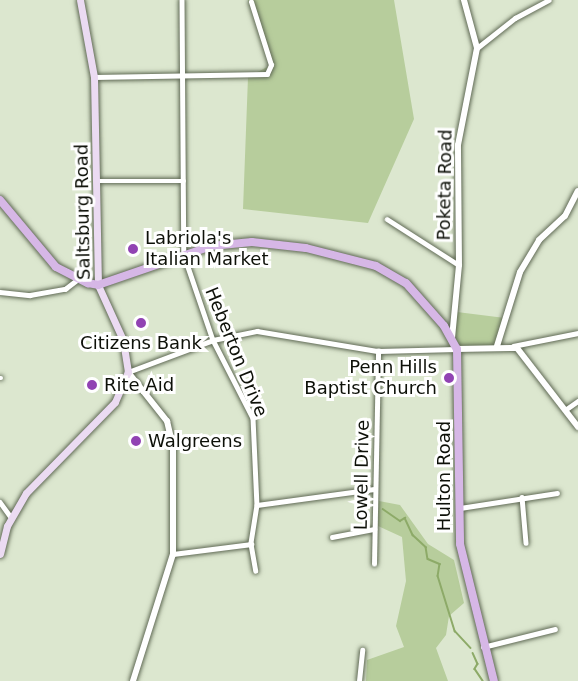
<!DOCTYPE html>
<html>
<head>
<meta charset="utf-8">
<style>
	body { margin:0 }
	#map { position:relative; width:578px; height:681px; overflow:hidden; background:#dce7cf; font-family:"DejaVu Sans",sans-serif }
	div>[style] { position:absolute }
	.green>* { inset:0; background:#b7cd9c }
	.stream>* { height:1.5px; margin:-0.75px; padding:0 0.75px; transform-origin:0.75px; border-radius:0.75px; background:#8daa68 }
	.roads { filter:drop-shadow(0 0 2px #606a55) drop-shadow(0 0 2px #606a55) }
	.minor>* { height:4.5px; margin:-2.25px; padding:0 2.25px; transform-origin:2.25px; border-radius:2.25px; background:#fff }
	.tertiary>* { height:6px; margin:-3px; padding:0 3px; transform-origin:3px; border-radius:3px; background:#fff }
	.secondary>* { height:7px; margin:-3.5px; padding:0 3.5px; transform-origin:3.5px; border-radius:3.5px; background:#ebdbf2 }
	.primary>* { height:8px; margin:-4px; padding:0 4px; transform-origin:4px; border-radius:4px; background:#d6b7e6 }
	.dots>* { width:16px; height:16px; translate:-50% -50%; box-sizing:border-box; border:3px solid #fff; border-radius:50% }
	span { translate:-50% -50%; white-space:nowrap; text-align:center; line-height:1.15; -webkit-text-stroke:6px #fff; paint-order:stroke }
	.street-label { font-size:18px; color:#0d1008 }
	.poi-label { font-size:18px; color:#0d1008 }
	.left { translate:0 -50%; text-align:left }
	.right { translate:-100% -50%; text-align:right }
</style>
</head>
<body>
<div id="map">
	<div class="green">
		<i style="clip-path:polygon(248px 0,394px 0,414px 119px,368px 223px,243px 209px,248px 77px,271px 65px)"></i>
		<i style="clip-path:polygon(457px 312px,505px 318px,497px 346px,457px 349px,452px 338px)"></i>
		<i style="clip-path:polygon(379px 501px,400px 505px,428px 544px,454px 560px,464px 603px,449px 616px,446px 635px,436px 648px,448px 681px,366px 681px,367px 660px,404px 647px,396px 626px,406px 581px,402px 537px,378px 526px)"></i>
	</div>
	<div class="stream">
		<i style="left:383px;top:509px;width:21px;rotate:35deg"></i>
		<i style="left:400px;top:521px;width:6px;rotate:-31deg"></i>
		<i style="left:405px;top:518px;width:19px;rotate:65deg"></i>
		<i style="left:413px;top:535px;width:18px;rotate:43deg"></i>
		<i style="left:426px;top:547px;width:12px;rotate:81deg"></i>
		<i style="left:428px;top:559px;width:13px;rotate:23deg"></i>
		<i style="left:440px;top:564px;width:12px;rotate:99deg"></i>
		<i style="left:438px;top:576px;width:58px;rotate:72.8deg"></i>
		<i style="left:455px;top:631px;width:23px;rotate:47deg"></i>
		<i style="left:473px;top:653px;width:12px;rotate:66deg"></i>
		<i style="left:478px;top:664px;width:6px;rotate:121deg"></i>
		<i style="left:475px;top:669px;width:14px;rotate:56deg"></i>
	</div>
	<div class="roads">
		<div class="minor">
			<i style="left:182px;top:0;width:255px;rotate:89.6deg"></i>
			<i style="left:184px;top:255px;width:90px;rotate:71.2deg"></i>
			<i style="left:213px;top:340px;width:88px;rotate:62.9deg"></i>
			<i style="left:253px;top:418px;width:87px;rotate:87.4deg"></i>
			<i style="left:257px;top:505px;width:39px;rotate:99deg"></i>
			<i style="left:251px;top:544px;width:27px;rotate:80deg"></i>
			<i style="left:477px;top:48px;width:48px;rotate:-38.3deg"></i>
			<i style="left:515px;top:18px;width:38px;rotate:-28deg"></i>
			<i style="left:94px;top:77px;width:173px;rotate:-1deg"></i>
			<i style="left:267px;top:74px;width:10px;rotate:-66deg"></i>
			<i style="left:271px;top:65px;width:66px;rotate:-107.6deg"></i>
			<i style="left:97px;top:181px;width:87px"></i>
			<i style="left:387px;top:219px;width:85px;rotate:32.6deg"></i>
			<i style="left:0;top:292px;width:30px;rotate:6deg"></i>
			<i style="left:30px;top:295px;width:36px;rotate:-10deg"></i>
			<i style="left:65px;top:289px;width:15px;rotate:-37deg"></i>
			<i style="left:513px;top:346px;width:66px;rotate:-11.3deg"></i>
			<i style="left:128px;top:372px;width:91px;rotate:-20.6deg"></i>
			<i style="left:213px;top:340px;width:45px;rotate:-11.6deg"></i>
			<i style="left:257px;top:331px;width:123px;rotate:9.4deg"></i>
			<i style="left:378px;top:351px;width:79px;rotate:-1.5deg"></i>
			<i style="left:0;top:378px;width:1px"></i>
			<i style="left:565px;top:410px;width:16px;rotate:-35deg"></i>
			<i style="left:522px;top:497px;width:46px;rotate:85deg"></i>
			<i style="left:0;top:502px;width:19px;rotate:54deg"></i>
			<i style="left:257px;top:505px;width:118px;rotate:-7.8deg"></i>
			<i style="left:460px;top:508px;width:98px;rotate:-8.8deg"></i>
			<i style="left:332px;top:537px;width:43px;rotate:-10.8deg"></i>
			<i style="left:173px;top:554px;width:79px;rotate:-7.3deg"></i>
			<i style="left:374px;top:564px;width:213px;rotate:-88.9deg"></i>
			<i style="left:483px;top:647px;width:74px;rotate:-14deg"></i>
			<i style="left:359px;top:681px;width:31px;rotate:-84deg"></i>
		</div>
		<div class="tertiary">
			<i style="left:452px;top:338px;width:73px;rotate:-84.5deg"></i>
			<i style="left:459px;top:265px;width:120px;rotate:-90.5deg"></i>
			<i style="left:458px;top:145px;width:99px;rotate:-78.9deg"></i>
			<i style="left:477px;top:48px;width:50px;rotate:-105.2deg"></i>
			<i style="left:497px;top:346px;width:77px;rotate:-72.7deg"></i>
			<i style="left:520px;top:272px;width:37px;rotate:-59deg"></i>
			<i style="left:539px;top:240px;width:35px;rotate:-43deg"></i>
			<i style="left:565px;top:216px;width:28px;rotate:-63deg"></i>
			<i style="left:457px;top:349px;width:60px;rotate:-1deg"></i>
			<i style="left:517px;top:348px;width:100px;rotate:52.3deg"></i>
			<i style="left:128px;top:372px;width:63px;rotate:51.5deg"></i>
			<i style="left:167px;top:421px;width:28px;rotate:77deg"></i>
			<i style="left:173px;top:448px;width:106px;rotate:90deg"></i>
			<i style="left:173px;top:554px;width:133px;rotate:107.5deg"></i>
		</div>
		<div class="secondary">
			<i style="left:0;top:554px;width:29px;rotate:-76deg"></i>
			<i style="left:7px;top:526px;width:38px;rotate:-60deg"></i>
			<i style="left:26px;top:493px;width:127px;rotate:-45.6deg"></i>
			<i style="left:115px;top:402px;width:33px;rotate:-67deg"></i>
			<i style="left:128px;top:372px;width:32px;rotate:-99deg"></i>
			<i style="left:123px;top:340px;width:60px;rotate:-114.4deg"></i>
			<i style="left:98px;top:285px;width:208px;rotate:-91.1deg"></i>
			<i style="left:94px;top:77px;width:78px;rotate:-100.3deg"></i>
		</div>
		<div class="primary">
			<i style="left:0;top:200px;width:87px;rotate:50.1deg"></i>
			<i style="left:56px;top:267px;width:36px;rotate:27deg"></i>
			<i style="left:88px;top:283px;width:10px;rotate:11deg"></i>
			<i style="left:98px;top:285px;width:120px;rotate:-19deg"></i>
			<i style="left:211px;top:246px;width:41px;rotate:-5.6deg"></i>
			<i style="left:252px;top:242px;width:54px;rotate:6.3deg"></i>
			<i style="left:306px;top:248px;width:72px;rotate:14.4deg"></i>
			<i style="left:376px;top:266px;width:34px;rotate:30deg"></i>
			<i style="left:406px;top:283px;width:57px;rotate:48.5deg"></i>
			<i style="left:444px;top:326px;width:26px;rotate:61deg"></i>
			<i style="left:457px;top:349px;width:195px;rotate:89.1deg"></i>
			<i style="left:460px;top:544px;width:141px;rotate:76.1deg"></i>
		</div>
	</div>
	<div class="dots">
		<i style="left:133px;top:249px;background:#9143b3"></i>
		<i style="left:141px;top:323px;background:#9143b3"></i>
		<i style="left:449px;top:378px;background:#9143b3"></i>
		<i style="left:92px;top:385px;background:#9143b3"></i>
		<i style="left:136px;top:441px;background:#9143b3"></i>
	</div>
	<div class="street-label">
		<span style="left:445px;top:185px;rotate:-89deg">Poketa Road</span>
		<span style="left:83px;top:212px;rotate:-91deg">Saltsburg Road</span>
		<span style="left:236px;top:352px;rotate:68deg">Heberton Drive</span>
		<span style="left:362px;top:475px;rotate:-89deg">Lowell Drive</span>
		<span style="left:444px;top:476px;rotate:-90deg">Hulton Road</span>
	</div>
	<div class="poi-label">
		<span class="left" style="left:145px;top:249px">Labriola's<br>Italian Market</span>
		<span style="left:141px;top:343px">Citizens Bank</span>
		<span class="right" style="left:437px;top:378px">Penn Hills<br>Baptist Church</span>
		<span class="left" style="left:104px;top:385px">Rite Aid</span>
		<span class="left" style="left:148px;top:441px">Walgreens</span>
	</div>
</div>
</body>
</html>
